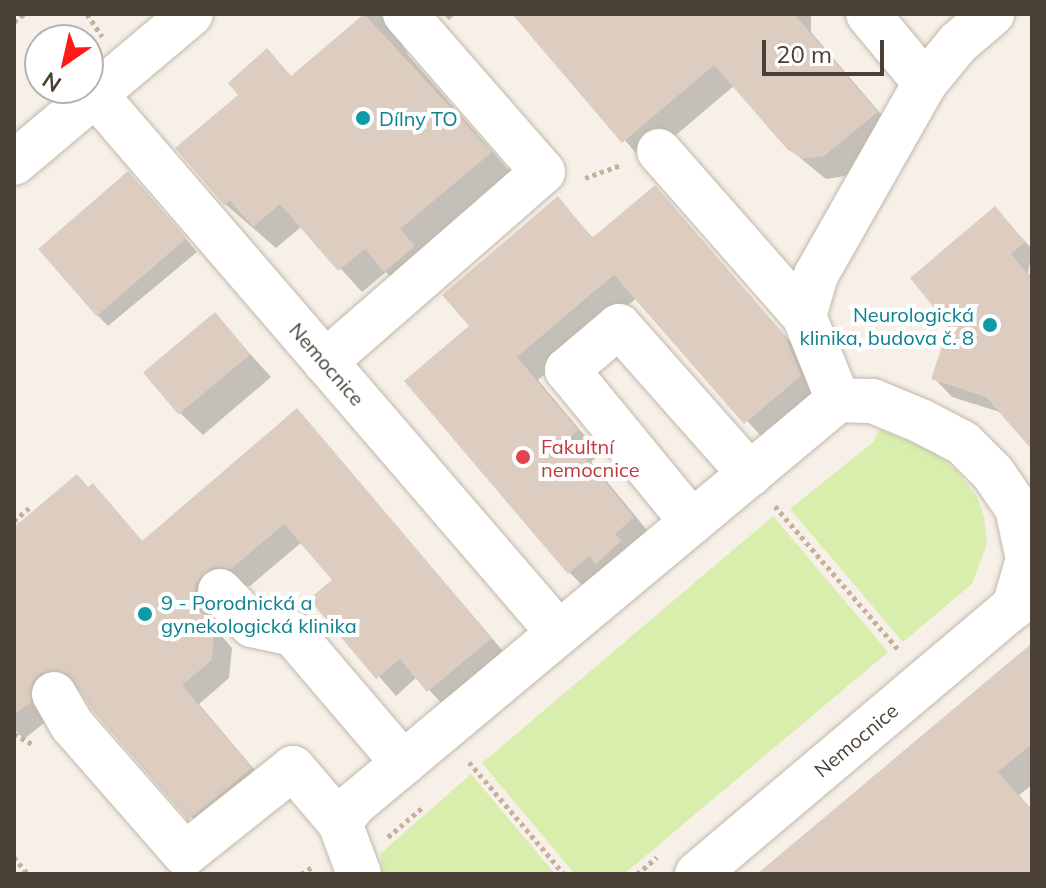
<!DOCTYPE html>
<html>
<head>
<meta charset="utf-8">
<style>
	body { margin:0 }
	#map { position:relative; width:1046px; height:888px; overflow:hidden; background:#f6f0e8; font-family:Mulish,sans-serif }
	div>[style] { position:absolute }
	.green>* { inset:0; background:#d9eead }
	.shadow>* { inset:0; background:#0003 }
	.building>* { inset:0; background:#dccdc0; transform-origin:0 0 }
	.path>* { height:5px; margin-top:-2.5px; transform-origin:0; background:repeating-linear-gradient(90deg,#c6b09a 0 4px,transparent 0 8px) }
	.roads { filter:drop-shadow(0 0 2px #c2b7aa) drop-shadow(0 0 2px #c2b7aa) }
	.minor>* { height:44px; margin:-22px; padding:0 22px; transform-origin:22px; border-radius:22px; background:#fff }
	.dots>* { width:22px; height:22px; translate:-50% -50%; box-sizing:border-box; border:4px solid #fff; border-radius:50% }
	span { translate:-50% -50%; white-space:nowrap; text-align:center; line-height:1.15; -webkit-text-stroke:8px #fff; paint-order:stroke }
	.culture-label { font-size:20px; color:#0d838f }
	.left { translate:0 -50%; text-align:left }
	.right { translate:-100% -50%; text-align:right }
	.street-label { font-size:20px; color:#4a4036 }
	.health-label { font-size:20px; color:#be3a42 }
	.frame { position:absolute; inset:0; border:16px solid #4a4036; pointer-events:none }
	.north { position:absolute; left:24px; top:24px; width:80px; height:80px; box-sizing:border-box; background:#fff; border:2px solid #b7b3af; border-radius:50%; rotate:214deg; font-size:22px; font-weight:700; line-height:32px; text-align:center; color:#4a4036 }
	.north::after { content:''; display:block; margin:auto; width:28px; height:36px; background:#ff1c16; clip-path:polygon(50% 0,100% 100%,50% 72%,0 100%) }
	.scale { position:absolute; left:762px; top:40px; width:122px; height:36px; box-sizing:border-box; border:4px solid #4a4036; border-top:0; padding-left:10px; font-size:24px; line-height:28px; white-space:nowrap; color:#4a4036; -webkit-text-stroke:6px #fff; paint-order:stroke }
</style>
</head>
<body>
<div id="map">
	<div class="green">
		<i style="clip-path:polygon(880px 429px,934px 453px,957px 471px,977px 497px,984px 516px,987px 544px,972px 584px,903px 642px,790px 509px,873px 442px)"></i>
		<i style="clip-path:polygon(773px 516px,888px 652px,624px 874px,575px 874px,482px 763px)"></i>
		<i style="clip-path:polygon(471px 774px,555px 874px,383px 874px,380px 854px)"></i>
	</div>
	<div class="shadow">
		<i style="clip-path:polygon(368px 14px,379px 14px,396px 31px,408px 55px,513px 175px,407px 293px,386px 272px,362px 292px,302px 226px,276px 248px,225px 204px,178px 149px,292px 77px)"></i>
		<i style="clip-path:polygon(443px 14px,456px 14px,449px 20px)"></i>
		<i style="clip-path:polygon(514px 14px,811px 14px,811px 32px,897px 133px,845px 176px,826px 179px,788px 148px,735px 85px,644px 162px)"></i>
		<i style="clip-path:polygon(141px 186px,197px 252px,108px 326px,95px 313px)"></i>
		<i style="clip-path:polygon(655px 187px,807px 361px,823px 399px,769px 445px,637px 298px,614px 316px,538px 380px,600px 454px,591px 462px,656px 541px,592px 595px,569px 572px,472px 326px,558px 199px,594px 239px)"></i>
		<i style="clip-path:polygon(995px 208px,1032px 249px,1028px 273px,1032px 278px,1032px 447px,1003px 413px,952px 397px,934px 378px)"></i>
		<i style="clip-path:polygon(215px 315px,271px 377px,203px 435px,180px 413px)"></i>
		<i style="clip-path:polygon(297px 411px,508px 657px,446px 708px,417px 677px,396px 696px,312px 599px,334px 580px,302px 542px,250px 586px,232px 584px,214px 601px,210px 622px,232px 648px,229px 678px,199px 704px,269px 787px,208px 836px,81px 690px,59px 690px,48px 720px,24px 739px,14px 729px,14px 529px,89px 489px,110px 504px,143px 542px)"></i>
		<i style="clip-path:polygon(1032px 645px,1032px 785px,1019px 795px,1032px 810px,1032px 874px,760px 874px)"></i>
	</div>
	<div class="building">
		<i style="clip-path:polygon(364px 14px,492px 152px,400px 229px,415px 246px,384px 272px,365px 249px,338px 271px,280px 204px,253px 227px,230px 201px,224px 205px,175px 148px,238px 95px,228px 83px,267px 48px,291px 76px)"></i>
		<i style="clip-path:polygon(512px 14px,794px 14px,878px 112px,824px 156px,803px 159px,787px 149px,714px 65px,622px 143px)"></i>
		<i style="left:128px;top:171px;width:89px;height:119px;rotate:49deg"></i>
		<i style="clip-path:polygon(655px 185px,785px 336px,801px 376px,744px 424px,614px 275px,591px 294px,517px 357px,578px 430px,569px 438px,634px 517px,615px 534px,621px 541px,596px 564px,589px 556px,568px 574px,404px 381px,469px 326px,442px 295px,558px 196px,592px 238px)"></i>
		<i style="clip-path:polygon(995px 206px,1025px 242px,1011px 254px,1032px 279px,1032px 450px,986px 397px,931px 379px,949px 326px,910px 278px)"></i>
		<i style="left:215px;top:312px;width:55px;height:94px;rotate:50deg"></i>
		<i style="clip-path:polygon(297px 408px,492px 638px,427px 692px,400px 659px,376px 679px,309px 599px,332px 580px,284px 524px,231px 569px,214px 567px,196px 583px,193px 602px,214px 628px,212px 660px,182px 685px,252px 768px,188px 820px,92px 710px,67px 673px,41px 673px,32px 682px,31px 702px,14px 715px,14px 527px,77px 474px,88px 487px,93px 483px,142px 541px)"></i>
		<i style="clip-path:polygon(1032px 643px,1032px 744px,998px 772px,1032px 811px,1032px 874px,757px 874px)"></i>
	</div>
	<div class="path">
		<i style="left:87px;top:14px;width:27px;rotate:56deg"></i>
		<i style="left:14px;top:22px;width:13px;rotate:-39deg"></i>
		<i style="left:585px;top:178px;width:37px;rotate:-20deg"></i>
		<i style="left:775px;top:506px;width:190px;rotate:49.3deg"></i>
		<i style="left:14px;top:521px;width:21px;rotate:-41deg"></i>
		<i style="left:14px;top:734px;width:23px;rotate:29deg"></i>
		<i style="left:469px;top:762px;width:147px;rotate:49.7deg"></i>
		<i style="left:388px;top:837px;width:46px;rotate:-40.6deg"></i>
		<i style="left:14px;top:857px;width:22px;rotate:51deg"></i>
		<i style="left:301px;top:874px;width:13px;rotate:-32deg"></i>
		<i style="left:637px;top:874px;width:26px;rotate:-40deg"></i>
	</div>
	<div class="roads">
		<div class="minor">
			<i style="left:868px;top:14px;width:89px;rotate:50.4deg"></i>
			<i style="left:95px;top:94px;width:711px;rotate:49.28deg"></i>
			<i style="left:659px;top:151px;width:220px;rotate:48.7deg"></i>
			<i style="left:14px;top:163px;width:231px;rotate:-40.1deg"></i>
			<i style="left:325px;top:362px;width:289px;rotate:-41.1deg"></i>
			<i style="left:543px;top:172px;width:210px;rotate:-131.1deg"></i>
			<i style="left:838px;top:400px;width:91px;rotate:-112deg"></i>
			<i style="left:804px;top:316px;width:43px;rotate:-73.7deg"></i>
			<i style="left:816px;top:275px;width:221px;rotate:-60.4deg"></i>
			<i style="left:925px;top:83px;width:52px;rotate:-50.5deg"></i>
			<i style="left:958px;top:43px;width:45px;rotate:-40.5deg"></i>
			<i style="left:692px;top:522px;width:197px;rotate:-129.4deg"></i>
			<i style="left:567px;top:370px;width:68px;rotate:-40.2deg"></i>
			<i style="left:619px;top:326px;width:198px;rotate:48.5deg"></i>
			<i style="left:220px;top:591px;width:47px;rotate:46.7deg"></i>
			<i style="left:252px;top:625px;width:42px;rotate:12.4deg"></i>
			<i style="left:293px;top:634px;width:170px;rotate:49.5deg"></i>
			<i style="left:54px;top:694px;width:36px;rotate:60deg"></i>
			<i style="left:72px;top:725px;width:171px;rotate:48.8deg"></i>
			<i style="left:185px;top:854px;width:138px;rotate:-38.5deg"></i>
			<i style="left:293px;top:768px;width:72px;rotate:49.5deg"></i>
			<i style="left:359px;top:874px;width:54px;rotate:-110.4deg"></i>
			<i style="left:340px;top:823px;width:22px;rotate:-54deg"></i>
			<i style="left:353px;top:805px;width:632px;rotate:-39.86deg"></i>
			<i style="left:838px;top:400px;width:35px;rotate:2deg"></i>
			<i style="left:873px;top:401px;width:52px;rotate:22.6deg"></i>
			<i style="left:921px;top:421px;width:47px;rotate:27.6deg"></i>
			<i style="left:963px;top:443px;width:42px;rotate:45deg"></i>
			<i style="left:993px;top:473px;width:42px;rotate:55.6deg"></i>
			<i style="left:1017px;top:508px;width:52px;rotate:77.8deg"></i>
			<i style="left:1028px;top:559px;width:50px;rotate:106.3deg"></i>
			<i style="left:697px;top:874px;width:439px;rotate:-40.2deg"></i>
		</div>
	</div>
	<div class="dots">
		<i style="left:363px;top:118px;background:#0f9aa8"></i>
		<i style="left:990px;top:325px;background:#0f9aa8"></i>
		<i style="left:523px;top:457px;background:#e0444e"></i>
		<i style="left:145px;top:614px;background:#0f9aa8"></i>
	</div>
	<div class="culture-label">
		<span class="left" style="left:379px;top:118px">Dílny TO</span>
		<span class="right" style="left:974px;top:326px">Neurologická<br>klinika, budova č. 8</span>
		<span class="left" style="left:161px;top:614px">9 - Porodnická a<br>gynekologická klinika</span>
	</div>
	<div class="street-label">
		<span style="left:327px;top:364px;rotate:49deg">Nemocnice</span>
		<span style="left:856px;top:740px;rotate:-40deg">Nemocnice</span>
	</div>
	<div class="health-label">
		<span class="left" style="left:541px;top:458px">Fakultní<br>nemocnice</span>
	</div>
	<div class="frame"></div>
	<div class="north">N</div>
	<div class="scale">20 m</div>
</div>
</body>
</html>
